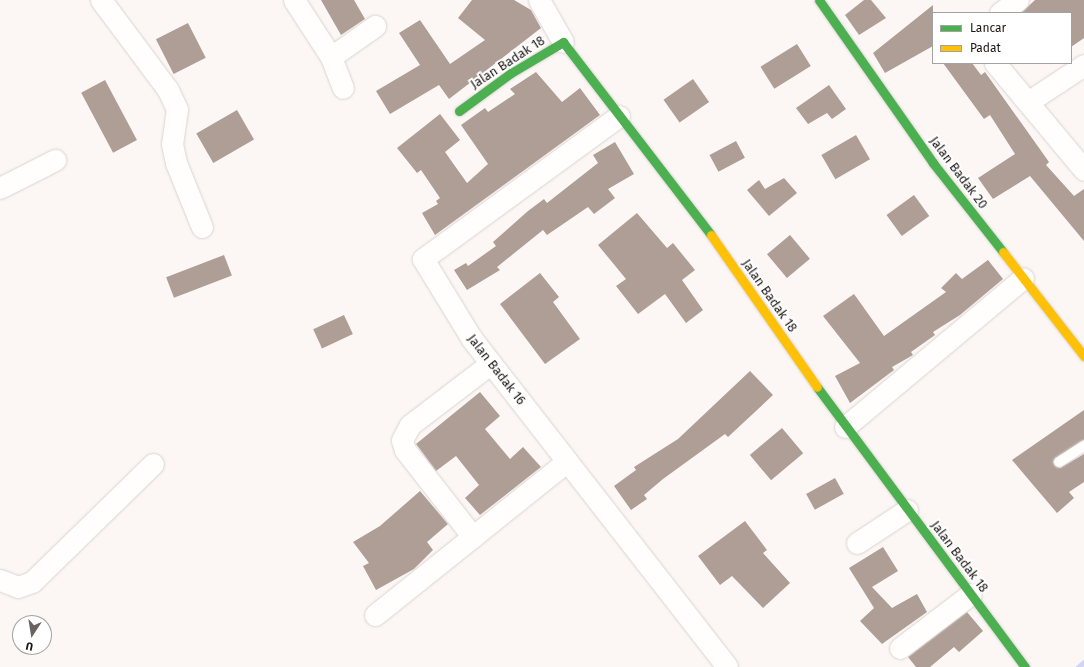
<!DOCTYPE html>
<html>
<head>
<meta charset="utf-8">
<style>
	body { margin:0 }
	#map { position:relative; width:1084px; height:667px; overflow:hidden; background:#fcf7f4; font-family:"Fira Sans",sans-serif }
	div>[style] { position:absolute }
	.stream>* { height:5px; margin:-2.5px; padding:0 2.5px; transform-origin:2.5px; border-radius:2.5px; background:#d3d3f4 }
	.building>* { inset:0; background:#ae9e95; transform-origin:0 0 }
	.roads { filter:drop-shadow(0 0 1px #d9d4d2) drop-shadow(0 0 1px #d9d4d2) }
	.lane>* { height:10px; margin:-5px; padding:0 5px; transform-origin:5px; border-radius:5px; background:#fffefd }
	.street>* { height:21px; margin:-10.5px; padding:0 10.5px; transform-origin:10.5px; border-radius:10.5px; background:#fffefd }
	.fast>* { height:9px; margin:-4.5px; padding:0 4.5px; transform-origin:4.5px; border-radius:4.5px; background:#4caf50 }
	.slow>* { height:9px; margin:-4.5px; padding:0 4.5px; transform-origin:4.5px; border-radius:4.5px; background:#ffc107 }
	span { translate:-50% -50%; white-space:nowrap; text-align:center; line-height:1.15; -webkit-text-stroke:4px #fff; paint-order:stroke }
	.street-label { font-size:13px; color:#1a1513 }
	.legend { position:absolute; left:932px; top:12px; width:140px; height:52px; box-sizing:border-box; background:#fff; border:1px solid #a3a1a1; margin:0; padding:5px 7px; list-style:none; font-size:12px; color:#1a1513 }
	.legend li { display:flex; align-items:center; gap:8px; height:20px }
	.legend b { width:20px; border:1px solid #a3a1a1 }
	.north { position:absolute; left:12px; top:615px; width:40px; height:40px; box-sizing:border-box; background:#fff; border:1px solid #a3a1a1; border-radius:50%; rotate:192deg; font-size:11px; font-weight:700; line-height:16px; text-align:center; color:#1a1513 }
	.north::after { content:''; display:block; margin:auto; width:14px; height:18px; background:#696462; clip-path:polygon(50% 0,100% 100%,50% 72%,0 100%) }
</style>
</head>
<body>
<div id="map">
	<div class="stream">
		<i style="left:1078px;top:667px;width:8px;rotate:-40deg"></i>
	</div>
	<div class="building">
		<i style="clip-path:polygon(321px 0,354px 0,365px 19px,341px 35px)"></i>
		<i style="clip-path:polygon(472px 0,514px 0,531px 10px,541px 28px,449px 99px,439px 85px,390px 114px,376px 91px,420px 65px,399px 33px,420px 20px,450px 64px,485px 40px,458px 18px)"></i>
		<i style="clip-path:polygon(864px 0,871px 0,886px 18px,859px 35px,845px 15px)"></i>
		<i style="clip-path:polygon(1035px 0,1084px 0,1084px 38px,1071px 47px,1071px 13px,1021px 13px)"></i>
		<i style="clip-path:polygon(933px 5px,933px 46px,885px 73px,873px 53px)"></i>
		<i style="left:188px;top:23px;width:39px;height:36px;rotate:63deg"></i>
		<i style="left:797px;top:44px;width:26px;height:43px;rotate:58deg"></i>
		<i style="clip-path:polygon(943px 63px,972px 63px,981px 75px,985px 72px,1049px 162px,1046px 165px,1074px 196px,1084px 189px,1084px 241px,1030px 176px,993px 199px,978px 178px,1015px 154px,990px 115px,984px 119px)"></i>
		<i style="clip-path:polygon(536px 72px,562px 102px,580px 88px,600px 115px,435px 235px,422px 213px,438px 204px,436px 201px,440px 198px,421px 170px,417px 173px,397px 148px,440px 114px,460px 140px,445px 152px,467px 183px,488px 164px,461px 125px,485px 108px,488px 112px,515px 94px,510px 89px)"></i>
		<i style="left:693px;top:79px;width:28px;height:36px;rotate:55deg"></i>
		<i style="left:105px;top:80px;width:68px;height:27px;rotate:62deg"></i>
		<i style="clip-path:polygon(829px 85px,846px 109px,832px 119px,827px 113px,808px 124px,796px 108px)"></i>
		<i style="left:237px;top:110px;width:34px;height:47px;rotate:60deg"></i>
		<i style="left:856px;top:135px;width:28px;height:40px;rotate:60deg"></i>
		<i style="left:736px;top:141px;width:19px;height:30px;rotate:62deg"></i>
		<i style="clip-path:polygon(615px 142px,634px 174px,608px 189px,615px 198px,594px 214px,588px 207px,547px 235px,543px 230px,497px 267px,500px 270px,467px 290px,454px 270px,466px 263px,468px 266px,496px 246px,493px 242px,528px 211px,544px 199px,547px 203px,598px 163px,593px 155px)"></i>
		<i style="clip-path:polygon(784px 178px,797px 193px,769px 216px,747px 190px,759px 180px,765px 189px)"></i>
		<i style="left:914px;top:195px;width:26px;height:34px;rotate:54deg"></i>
		<i style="clip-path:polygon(637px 213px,667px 248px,673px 243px,695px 270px,682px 280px,703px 310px,686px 323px,665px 294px,638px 314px,616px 286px,626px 279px,598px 245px)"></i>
		<i style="left:790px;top:235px;width:31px;height:30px;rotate:50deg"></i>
		<i style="left:224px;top:255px;width:22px;height:62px;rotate:69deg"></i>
		<i style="clip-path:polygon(988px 260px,1003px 279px,960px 315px,933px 332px,935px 335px,911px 352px,913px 355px,892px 367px,894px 370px,850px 403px,835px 376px,860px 363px,823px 316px,854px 294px,884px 336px,946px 292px,941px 288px,956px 273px,962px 279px)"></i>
		<i style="clip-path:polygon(540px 273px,559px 297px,553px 302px,580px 339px,545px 364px,500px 304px)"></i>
		<i style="left:344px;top:315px;width:21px;height:34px;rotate:65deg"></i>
		<i style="clip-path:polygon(750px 371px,773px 395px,728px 437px,725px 434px,663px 479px,644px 495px,647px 499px,631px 510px,614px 486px,636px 470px,634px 467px,678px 439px)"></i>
		<i style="clip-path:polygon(480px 392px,500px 416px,485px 429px,510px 459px,523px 447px,541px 467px,480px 515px,465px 498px,479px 485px,456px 456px,436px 471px,416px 444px)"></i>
		<i style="clip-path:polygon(1084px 410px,1084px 440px,1053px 462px,1060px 468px,1084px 454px,1084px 482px,1069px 492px,1074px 498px,1057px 513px,1012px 460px)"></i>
		<i style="left:782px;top:428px;width:33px;height:42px;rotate:50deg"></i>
		<i style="left:835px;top:478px;width:18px;height:33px;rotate:61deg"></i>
		<i style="clip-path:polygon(420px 491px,448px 524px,427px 542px,433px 550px,414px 569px,376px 590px,363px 566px,369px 563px,353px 542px,380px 526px)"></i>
		<i style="clip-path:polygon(745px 521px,767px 550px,763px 553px,790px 583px,763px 608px,732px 576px,720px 585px,698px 556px)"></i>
		<i style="clip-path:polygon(883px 547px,898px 571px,872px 587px,892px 608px,917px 594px,927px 612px,882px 644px,860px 621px,874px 608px,849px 568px)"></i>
		<i style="clip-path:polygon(967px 612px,983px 631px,959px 652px,954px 647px,930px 667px,916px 667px,908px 657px)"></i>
	</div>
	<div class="roads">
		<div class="lane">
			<i style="left:1059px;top:462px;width:30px;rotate:-33deg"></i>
		</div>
		<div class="street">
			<i style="left:101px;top:0;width:112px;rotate:53.3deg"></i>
			<i style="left:168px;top:90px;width:21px;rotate:65deg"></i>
			<i style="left:177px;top:109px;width:35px;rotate:98deg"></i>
			<i style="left:172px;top:144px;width:19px;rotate:78deg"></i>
			<i style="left:176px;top:163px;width:69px;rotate:67.9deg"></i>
			<i style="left:294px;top:0;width:68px;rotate:57deg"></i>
			<i style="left:331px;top:57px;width:33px;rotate:69deg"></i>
			<i style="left:539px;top:0;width:48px;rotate:60.3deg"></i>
			<i style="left:1000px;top:13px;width:22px;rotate:-36deg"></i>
			<i style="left:331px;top:57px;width:54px;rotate:-35.2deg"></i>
			<i style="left:995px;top:63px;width:139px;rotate:50.2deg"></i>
			<i style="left:1028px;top:102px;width:67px;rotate:-33.5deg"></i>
			<i style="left:619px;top:116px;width:243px;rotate:143.9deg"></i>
			<i style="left:423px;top:259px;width:94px;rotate:58.5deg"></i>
			<i style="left:472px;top:339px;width:415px;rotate:52.1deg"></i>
			<i style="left:0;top:188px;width:62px;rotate:-27deg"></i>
			<i style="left:845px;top:427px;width:232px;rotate:-39.9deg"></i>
			<i style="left:473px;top:537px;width:110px;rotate:-128deg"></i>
			<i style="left:405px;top:450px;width:10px;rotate:-107deg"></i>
			<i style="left:402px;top:440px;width:17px;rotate:-62deg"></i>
			<i style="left:410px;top:425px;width:102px;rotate:-37.4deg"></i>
			<i style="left:857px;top:543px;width:60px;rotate:-33.4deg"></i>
			<i style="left:0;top:580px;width:19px;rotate:21deg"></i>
			<i style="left:18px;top:587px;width:15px;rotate:-20deg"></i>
			<i style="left:32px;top:582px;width:169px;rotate:-44.3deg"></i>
			<i style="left:375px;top:615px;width:246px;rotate:-38.7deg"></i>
			<i style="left:900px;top:648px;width:89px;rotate:-37.3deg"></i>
		</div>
		<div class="fast">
			<i style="left:819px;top:0;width:199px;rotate:55deg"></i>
			<i style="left:933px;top:163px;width:113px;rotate:51.8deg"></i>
			<i style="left:459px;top:111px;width:64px;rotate:-36.2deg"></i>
			<i style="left:511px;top:73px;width:61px;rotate:-30.8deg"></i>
			<i style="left:563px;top:42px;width:243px;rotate:52.5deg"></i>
			<i style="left:817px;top:387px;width:349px;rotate:53.4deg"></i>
		</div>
		<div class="slow">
			<i style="left:711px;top:235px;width:185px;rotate:55.1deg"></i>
			<i style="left:1003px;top:252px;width:132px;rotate:52.1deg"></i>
		</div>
	</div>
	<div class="street-label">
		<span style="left:508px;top:63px;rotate:-33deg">Jalan Badak 18</span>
		<span style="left:958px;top:173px;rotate:53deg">Jalan Badak 20</span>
		<span style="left:769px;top:296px;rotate:55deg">Jalan Badak 18</span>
		<span style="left:496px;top:370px;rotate:52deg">Jalan Badak 16</span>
		<span style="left:959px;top:557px;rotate:53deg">Jalan Badak 18</span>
	</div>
	<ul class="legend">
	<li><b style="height:5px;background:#4caf50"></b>Lancar</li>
	<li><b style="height:5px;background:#ffc107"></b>Padat</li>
	</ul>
	<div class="north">U</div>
</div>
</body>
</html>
